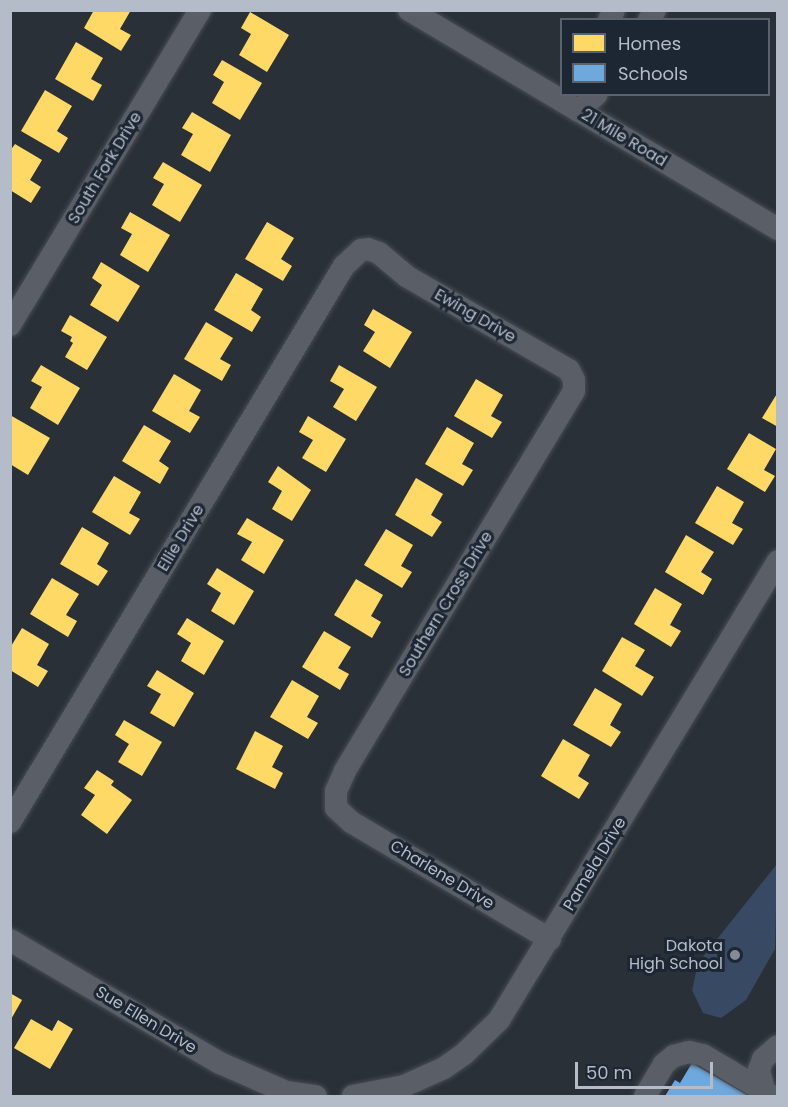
<!DOCTYPE html>
<html>
<head>
<meta charset="utf-8">
<style>
	body { margin:0 }
	#map { position:relative; width:788px; height:1107px; overflow:hidden; background:#2a3038; font-family:Poppins,sans-serif }
	div>[style] { position:absolute }
	.water>* { inset:0; background:#384963 }
	.homes>* { inset:0; background:#ffd966 }
	.schools>* { inset:0; background:#6fa8dc }
	.roads { filter:drop-shadow(0 0 2px #484c53) drop-shadow(0 0 2px #484c53) }
	.minor>* { height:22px; margin:-11px; padding:0 11px; transform-origin:11px; border-radius:11px; background:#5a5e66 }
	.dots>* { width:16px; height:16px; translate:-50% -50%; box-sizing:border-box; border:3px solid #1d2633; border-radius:50% }
	span { translate:-50% -50%; white-space:nowrap; text-align:center; line-height:1.15; -webkit-text-stroke:6px #1d2633; paint-order:stroke }
	.street-label { font-size:16px; color:#b4bcc9 }
	.poi-label { font-size:16px; color:#b4bcc9 }
	.right { translate:-100% -50%; text-align:right }
	.frame { position:absolute; inset:0; border:12px solid #b4bcc9; pointer-events:none }
	.legend { position:absolute; left:560px; top:18px; width:210px; height:78px; box-sizing:border-box; background:#1d2633; border:2px solid #59626f; margin:0; padding:8px 10px; list-style:none; font-size:18px; color:#b4bcc9 }
	.legend li { display:flex; align-items:center; gap:12px; height:30px }
	.legend b { width:30px; border:2px solid #59626f }
	.scale { position:absolute; left:575px; top:1062px; width:138px; height:27px; box-sizing:border-box; border:3px solid #b4bcc9; border-top:0; padding-left:8px; font-size:18px; line-height:21px; white-space:nowrap; color:#b4bcc9; -webkit-text-stroke:4px #1d2633; paint-order:stroke }
</style>
</head>
<body>
<div id="map">
	<div class="water">
		<i style="clip-path:polygon(777px 864px,775px 949px,746px 1000px,721px 1018px,703px 1013px,692px 990px,698px 963px)"></i>
	</div>
	<div class="homes">
		<i style="clip-path:polygon(94px 10px,131px 10px,120px 29px,131px 35px,121px 51px,84px 28px)"></i>
		<i style="clip-path:polygon(250px 12px,289px 35px,267px 72px,239px 55px,251px 34px,241px 28px)"></i>
		<i style="clip-path:polygon(76px 42px,103px 58px,91px 79px,102px 85px,93px 101px,55px 79px)"></i>
		<i style="clip-path:polygon(222px 60px,262px 83px,240px 120px,212px 103px,224px 82px,213px 75px)"></i>
		<i style="clip-path:polygon(45px 90px,72px 106px,57px 131px,68px 138px,59px 153px,21px 131px)"></i>
		<i style="clip-path:polygon(192px 112px,231px 135px,210px 172px,181px 155px,193px 134px,182px 128px)"></i>
		<i style="clip-path:polygon(15px 144px,42px 160px,30px 180px,41px 187px,31px 203px,10px 190px,10px 151px)"></i>
		<i style="clip-path:polygon(163px 162px,202px 185px,180px 222px,152px 205px,164px 184px,153px 178px)"></i>
		<i style="clip-path:polygon(130px 212px,170px 235px,148px 272px,120px 255px,132px 234px,121px 228px)"></i>
		<i style="clip-path:polygon(267px 222px,294px 238px,281px 259px,292px 266px,283px 281px,245px 259px)"></i>
		<i style="clip-path:polygon(101px 262px,140px 286px,118px 322px,90px 305px,102px 285px,92px 278px)"></i>
		<i style="clip-path:polygon(236px 273px,263px 289px,251px 310px,261px 317px,252px 332px,214px 310px)"></i>
		<i style="clip-path:polygon(373px 309px,412px 332px,390px 368px,363px 351px,375px 332px,364px 325px)"></i>
		<i style="clip-path:polygon(70px 315px,107px 337px,87px 370px,65px 357px,73px 343px,70px 341px,72px 337px,61px 331px)"></i>
		<i style="clip-path:polygon(206px 322px,233px 338px,220px 359px,231px 365px,222px 381px,184px 359px)"></i>
		<i style="clip-path:polygon(41px 365px,80px 388px,58px 425px,30px 408px,42px 387px,31px 381px)"></i>
		<i style="clip-path:polygon(339px 365px,377px 387px,356px 421px,333px 407px,344px 389px,330px 381px)"></i>
		<i style="clip-path:polygon(174px 374px,201px 390px,189px 411px,200px 417px,190px 433px,152px 411px)"></i>
		<i style="clip-path:polygon(476px 379px,503px 395px,491px 416px,502px 422px,492px 438px,454px 416px)"></i>
		<i style="clip-path:polygon(778px 392px,778px 427px,762px 418px)"></i>
		<i style="clip-path:polygon(10px 415px,50px 438px,28px 475px,10px 464px)"></i>
		<i style="clip-path:polygon(308px 416px,346px 439px,326px 472px,302px 458px,313px 440px,299px 432px)"></i>
		<i style="clip-path:polygon(144px 425px,171px 441px,159px 461px,169px 468px,160px 484px,122px 461px)"></i>
		<i style="clip-path:polygon(447px 427px,474px 443px,462px 464px,473px 470px,463px 486px,425px 464px)"></i>
		<i style="clip-path:polygon(749px 433px,776px 449px,764px 470px,775px 476px,765px 492px,727px 469px)"></i>
		<i style="clip-path:polygon(278px 466px,311px 490px,292px 521px,272px 509px,282px 491px,268px 482px)"></i>
		<i style="clip-path:polygon(114px 476px,141px 492px,129px 513px,140px 519px,130px 535px,92px 512px)"></i>
		<i style="clip-path:polygon(416px 478px,443px 494px,431px 515px,442px 522px,432px 537px,395px 515px)"></i>
		<i style="clip-path:polygon(717px 486px,744px 502px,732px 523px,743px 529px,733px 545px,695px 523px)"></i>
		<i style="clip-path:polygon(247px 518px,284px 540px,264px 574px,241px 560px,252px 542px,237px 534px)"></i>
		<i style="clip-path:polygon(82px 527px,109px 543px,97px 564px,108px 571px,98px 586px,60px 564px)"></i>
		<i style="clip-path:polygon(386px 529px,413px 545px,401px 566px,412px 572px,402px 588px,364px 565px)"></i>
		<i style="clip-path:polygon(686px 535px,714px 552px,701px 572px,712px 579px,703px 595px,665px 572px)"></i>
		<i style="clip-path:polygon(217px 568px,254px 591px,234px 625px,211px 611px,221px 593px,207px 584px)"></i>
		<i style="clip-path:polygon(52px 578px,79px 594px,66px 615px,77px 621px,68px 637px,30px 614px)"></i>
		<i style="clip-path:polygon(356px 579px,383px 595px,371px 616px,381px 622px,372px 638px,334px 615px)"></i>
		<i style="clip-path:polygon(655px 588px,682px 604px,670px 625px,681px 631px,671px 647px,634px 624px)"></i>
		<i style="clip-path:polygon(187px 618px,224px 641px,204px 675px,181px 661px,191px 643px,177px 634px)"></i>
		<i style="clip-path:polygon(22px 628px,49px 644px,37px 665px,48px 671px,38px 687px,10px 670px,10px 648px)"></i>
		<i style="clip-path:polygon(324px 631px,351px 647px,338px 668px,349px 674px,340px 690px,302px 667px)"></i>
		<i style="clip-path:polygon(622px 637px,645px 650px,635px 666px,654px 677px,642px 696px,602px 671px)"></i>
		<i style="clip-path:polygon(157px 670px,194px 693px,174px 727px,150px 713px,161px 694px,147px 686px)"></i>
		<i style="clip-path:polygon(292px 680px,319px 696px,307px 717px,318px 723px,308px 739px,270px 717px)"></i>
		<i style="clip-path:polygon(595px 688px,622px 704px,610px 725px,621px 732px,611px 747px,573px 725px)"></i>
		<i style="clip-path:polygon(124px 720px,162px 742px,142px 776px,118px 762px,129px 744px,115px 735px)"></i>
		<i style="clip-path:polygon(255px 731px,283px 746px,272px 767px,283px 773px,275px 789px,236px 769px)"></i>
		<i style="clip-path:polygon(563px 739px,590px 755px,578px 776px,589px 783px,579px 799px,541px 776px)"></i>
		<i style="clip-path:polygon(97px 770px,114px 781px,111px 785px,132px 800px,107px 834px,81px 815px,95px 795px,84px 788px)"></i>
		<i style="clip-path:polygon(10px 993px,22px 1000px,10px 1021px)"></i>
		<i style="clip-path:polygon(31px 1019px,52px 1031px,58px 1020px,73px 1029px,50px 1069px,14px 1048px)"></i>
	</div>
	<div class="schools">
		<i style="clip-path:polygon(692px 1063px,749px 1096px,665px 1096px,675px 1080px,680px 1083px)"></i>
	</div>
	<div class="roads">
		<div class="minor">
			<i style="left:409px;top:10px;width:429px;rotate:30.7deg"></i>
			<i style="left:609px;top:20px;width:11px;rotate:-63deg"></i>
			<i style="left:649px;top:20px;width:12px;rotate:-59deg"></i>
			<i style="left:578px;top:111px;width:25px;rotate:-42deg"></i>
			<i style="left:10px;top:325px;width:368px;rotate:-58.9deg"></i>
			<i style="left:10px;top:822px;width:649px;rotate:-59.01deg"></i>
			<i style="left:344px;top:266px;width:23px;rotate:-43deg"></i>
			<i style="left:361px;top:250px;width:7px;rotate:-8deg"></i>
			<i style="left:368px;top:249px;width:12px;rotate:20deg"></i>
			<i style="left:379px;top:253px;width:35px;rotate:40deg"></i>
			<i style="left:406px;top:276px;width:188px;rotate:30deg"></i>
			<i style="left:569px;top:370px;width:11px;rotate:63deg"></i>
			<i style="left:574px;top:380px;width:11px;rotate:90deg"></i>
			<i style="left:574px;top:391px;width:444px;rotate:121.1deg"></i>
			<i style="left:345px;top:771px;width:22px;rotate:114deg"></i>
			<i style="left:336px;top:791px;width:17px;rotate:90deg"></i>
			<i style="left:336px;top:808px;width:21px;rotate:43deg"></i>
			<i style="left:351px;top:822px;width:231px;rotate:30.5deg"></i>
			<i style="left:10px;top:940px;width:243px;rotate:30.4deg"></i>
			<i style="left:220px;top:1063px;width:72px;rotate:23.7deg"></i>
			<i style="left:286px;top:1092px;width:30px;rotate:8deg"></i>
			<i style="left:765px;top:1093px;width:24px;rotate:-105deg"></i>
			<i style="left:759px;top:1070px;width:12px;rotate:-70deg"></i>
			<i style="left:763px;top:1059px;width:20px;rotate:-41deg"></i>
			<i style="left:353px;top:1096px;width:52px;rotate:-11.1deg"></i>
			<i style="left:404px;top:1086px;width:44px;rotate:-24.2deg"></i>
			<i style="left:444px;top:1068px;width:24px;rotate:-35deg"></i>
			<i style="left:464px;top:1054px;width:49px;rotate:-44.2deg"></i>
			<i style="left:499px;top:1020px;width:537px;rotate:-58.71deg"></i>
			<i style="left:645px;top:1096px;width:37px;rotate:-59deg"></i>
			<i style="left:664px;top:1064px;width:13px;rotate:-39deg"></i>
			<i style="left:674px;top:1056px;width:16px;rotate:-15deg"></i>
			<i style="left:689px;top:1052px;width:14px;rotate:12deg"></i>
			<i style="left:703px;top:1055px;width:80px;rotate:30.7deg"></i>
		</div>
	</div>
	<div class="dots">
		<i style="left:735px;top:955px;background:#848b96"></i>
	</div>
	<div class="street-label">
		<span style="left:624px;top:138px;rotate:31deg">21 Mile Road</span>
		<span style="left:105px;top:168px;rotate:-59deg">South Fork Drive</span>
		<span style="left:475px;top:316px;rotate:30deg">Ewing Drive</span>
		<span style="left:181px;top:538px;rotate:-59deg">Ellie Drive</span>
		<span style="left:446px;top:604px;rotate:-59deg">Southern Cross Drive</span>
		<span style="left:595px;top:864px;rotate:-59deg">Pamela Drive</span>
		<span style="left:442px;top:875px;rotate:31deg">Charlene Drive</span>
		<span style="left:146px;top:1020px;rotate:31deg">Sue Ellen Drive</span>
	</div>
	<div class="poi-label">
		<span class="right" style="left:723px;top:955px">Dakota<br>High School</span>
	</div>
	<div class="frame"></div>
	<ul class="legend">
	<li><b style="height:16px;background:#ffd966"></b>Homes</li>
	<li><b style="height:16px;background:#6fa8dc"></b>Schools</li>
	</ul>
	<div class="scale">50 m</div>
</div>
</body>
</html>
